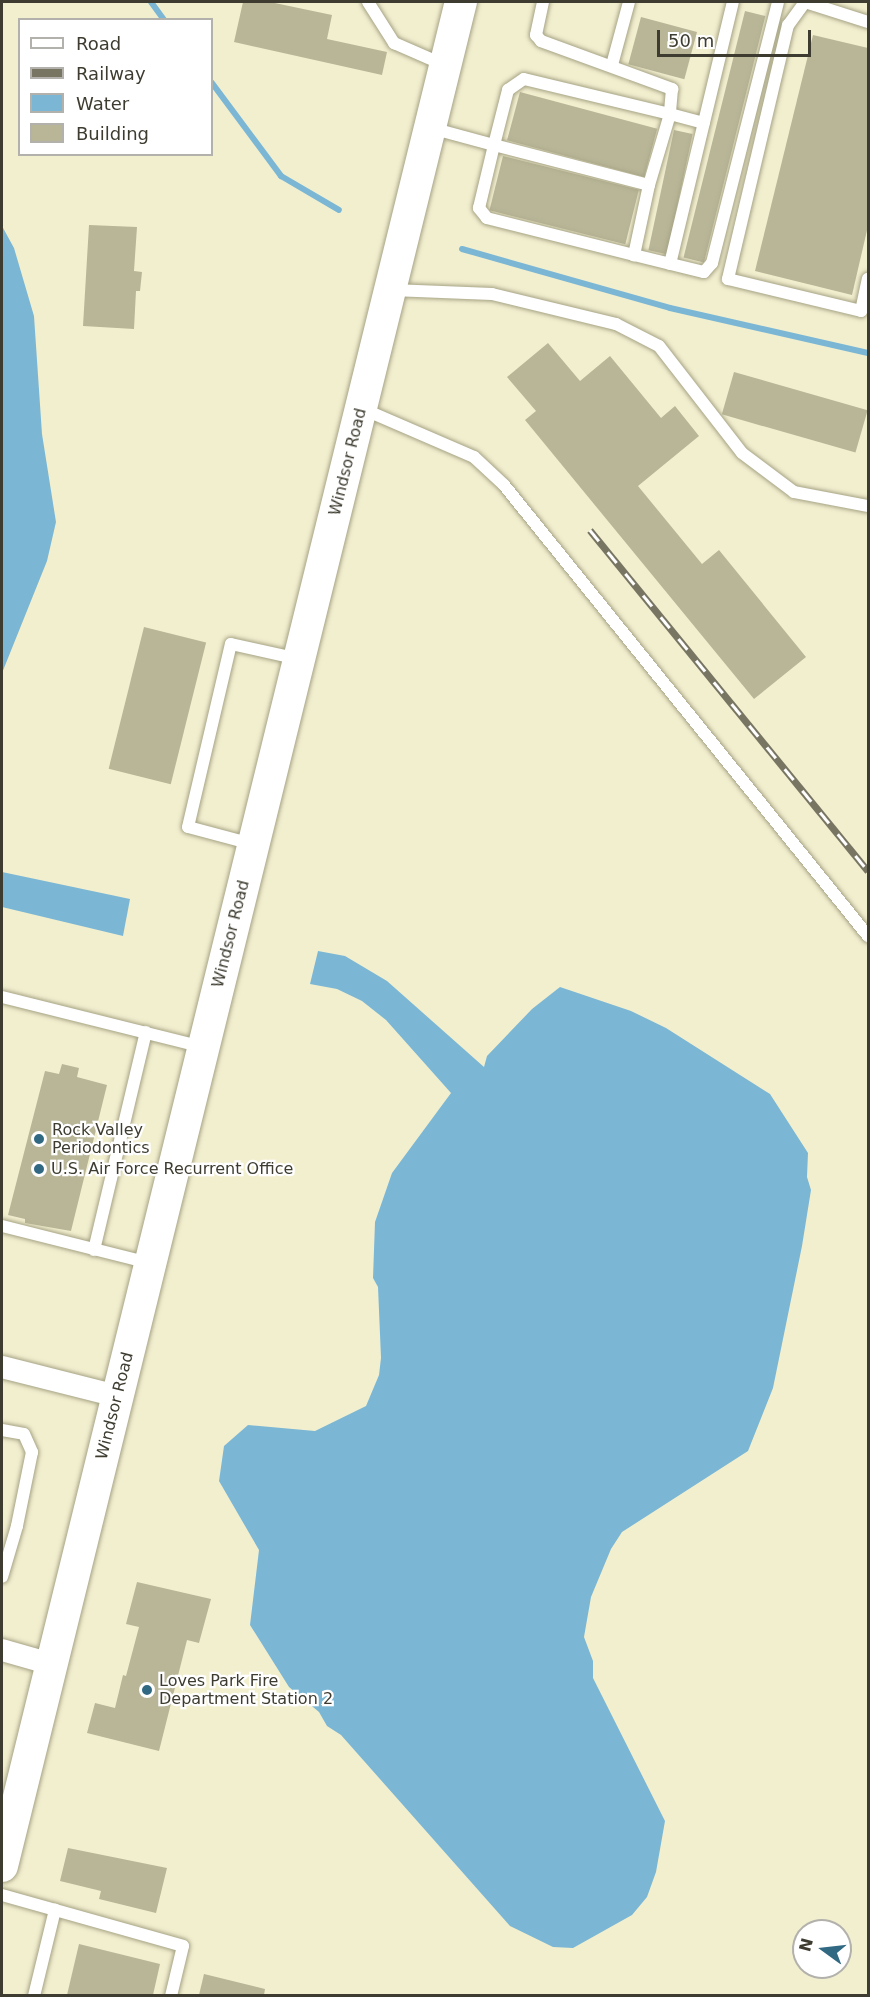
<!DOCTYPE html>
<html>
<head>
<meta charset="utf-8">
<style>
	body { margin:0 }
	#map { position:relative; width:870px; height:1997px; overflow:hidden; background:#f2efcf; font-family:"DejaVu Sans",sans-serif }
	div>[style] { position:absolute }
	.water>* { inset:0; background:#7bb7d5 }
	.stream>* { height:6px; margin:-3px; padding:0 3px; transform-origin:3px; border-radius:3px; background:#7bb7d5 }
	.building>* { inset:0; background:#b8b697; transform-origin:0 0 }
	.roads { filter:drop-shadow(0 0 2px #a6a385) drop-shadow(0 0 2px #a6a385) }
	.lane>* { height:12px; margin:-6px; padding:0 6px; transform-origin:6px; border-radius:6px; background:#fff }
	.street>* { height:22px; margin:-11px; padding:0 11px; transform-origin:11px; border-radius:11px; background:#fff }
	.secondary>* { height:32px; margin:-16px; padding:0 16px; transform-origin:16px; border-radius:16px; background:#fff }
	.rail>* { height:7px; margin-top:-3.5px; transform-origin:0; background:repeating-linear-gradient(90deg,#fff 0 14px,#787563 0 28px); box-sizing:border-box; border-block:2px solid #787563 }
	.dots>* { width:16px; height:16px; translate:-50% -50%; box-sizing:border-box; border:3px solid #fff; border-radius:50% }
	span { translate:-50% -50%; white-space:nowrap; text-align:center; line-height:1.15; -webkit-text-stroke:4.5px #fff; paint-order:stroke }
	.street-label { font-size:16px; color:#3e3c30 }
	.poi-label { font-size:16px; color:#3e3c30 }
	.left { translate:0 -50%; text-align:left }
	.frame { position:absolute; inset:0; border:3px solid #3e3c30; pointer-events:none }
	.legend { position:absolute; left:18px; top:18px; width:195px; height:138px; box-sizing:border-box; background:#fff; border:2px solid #b2b1ac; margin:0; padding:8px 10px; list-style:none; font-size:18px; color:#3e3c30 }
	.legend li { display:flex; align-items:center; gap:12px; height:30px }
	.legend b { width:30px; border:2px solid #b2b1ac }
	.north { position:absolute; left:792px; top:1919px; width:60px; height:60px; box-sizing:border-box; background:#fff; border:2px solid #b2b1ac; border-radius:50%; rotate:285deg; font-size:16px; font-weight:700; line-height:24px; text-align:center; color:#3e3c30 }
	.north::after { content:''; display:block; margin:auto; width:21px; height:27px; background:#316983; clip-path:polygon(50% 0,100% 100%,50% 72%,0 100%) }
	.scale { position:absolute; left:657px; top:30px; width:154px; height:27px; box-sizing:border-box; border:3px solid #3e3c30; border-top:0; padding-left:8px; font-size:18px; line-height:21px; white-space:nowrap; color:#3e3c30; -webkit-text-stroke:4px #fff; paint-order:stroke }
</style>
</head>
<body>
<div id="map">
	<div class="water">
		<i style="clip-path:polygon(2px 226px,14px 248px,34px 316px,42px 434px,56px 522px,47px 561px,2px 673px)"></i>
		<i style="clip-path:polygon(2px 872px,130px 899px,123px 936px,2px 907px)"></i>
		<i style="clip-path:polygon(318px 951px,345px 956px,387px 981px,484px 1067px,487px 1056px,532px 1009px,560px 987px,631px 1011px,666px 1028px,770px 1094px,808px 1153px,807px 1177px,811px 1190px,802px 1246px,773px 1388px,748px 1451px,622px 1532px,611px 1549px,591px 1597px,584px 1637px,593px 1661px,593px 1678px,665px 1821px,656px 1872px,647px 1897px,632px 1915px,573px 1948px,553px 1947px,510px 1926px,341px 1735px,327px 1726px,319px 1712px,289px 1687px,250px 1625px,259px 1550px,219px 1481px,224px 1446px,248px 1425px,315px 1431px,366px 1406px,379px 1375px,381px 1358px,378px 1287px,373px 1278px,375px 1222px,392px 1173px,451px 1093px,386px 1020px,362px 1001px,337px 989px,310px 984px)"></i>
	</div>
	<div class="stream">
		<i style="left:151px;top:2px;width:22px;rotate:54deg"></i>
		<i style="left:212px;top:83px;width:116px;rotate:53.4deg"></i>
		<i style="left:281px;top:176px;width:67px;rotate:30.4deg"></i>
		<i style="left:462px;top:249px;width:216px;rotate:15.8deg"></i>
		<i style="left:670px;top:308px;width:203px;rotate:12.8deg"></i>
	</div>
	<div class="building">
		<i style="clip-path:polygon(243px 2px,270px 2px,332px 15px,327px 39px,387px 52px,382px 75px,234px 42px)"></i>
		<i style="left:745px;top:11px;width:21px;height:254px;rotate:14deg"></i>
		<i style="left:641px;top:17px;width:58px;height:49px;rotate:15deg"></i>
		<i style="clip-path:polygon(813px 35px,868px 48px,868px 226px,852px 295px,755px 271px)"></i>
		<i style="left:520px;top:92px;width:142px;height:50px;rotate:15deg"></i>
		<i style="left:674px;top:130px;width:19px;height:123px;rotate:12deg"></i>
		<i style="left:503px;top:156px;width:140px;height:56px;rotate:14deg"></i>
		<i style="clip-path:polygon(89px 225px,137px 227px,134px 271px,142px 272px,140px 291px,136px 291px,134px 329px,83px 326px)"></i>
		<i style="clip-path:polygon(548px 343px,580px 381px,610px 356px,661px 418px,675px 406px,699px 436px,638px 486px,702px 564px,719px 550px,806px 657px,754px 699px,525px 420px,536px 411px,507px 377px)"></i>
		<i style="left:734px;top:372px;width:139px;height:44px;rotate:16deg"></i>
		<i style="left:144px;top:627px;width:64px;height:146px;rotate:14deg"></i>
		<i style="clip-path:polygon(62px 1064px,79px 1068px,77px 1077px,107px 1085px,71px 1231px,25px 1223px,25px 1219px,8px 1215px,45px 1071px,59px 1074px)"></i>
		<i style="clip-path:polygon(137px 1582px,211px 1599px,199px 1643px,187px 1640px,159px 1751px,87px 1733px,95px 1703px,115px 1708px,123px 1675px,126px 1676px,139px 1627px,126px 1624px)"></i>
		<i style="clip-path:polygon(68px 1848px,167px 1868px,156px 1913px,99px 1899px,101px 1891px,60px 1881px)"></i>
		<i style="clip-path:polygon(79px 1944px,160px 1964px,153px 1995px,67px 1995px)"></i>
		<i style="clip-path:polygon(204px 1974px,265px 1989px,264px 1995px,199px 1995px)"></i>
	</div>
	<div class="roads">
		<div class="lane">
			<i style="left:368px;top:2px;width:49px;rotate:57.6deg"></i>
			<i style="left:394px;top:43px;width:55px;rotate:23.7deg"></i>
			<i style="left:543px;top:2px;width:34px;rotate:102deg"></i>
			<i style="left:536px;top:35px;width:8px;rotate:50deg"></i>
			<i style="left:541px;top:41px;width:140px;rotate:20.1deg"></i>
			<i style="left:672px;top:89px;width:25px;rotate:95deg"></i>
			<i style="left:670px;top:114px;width:35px;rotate:15deg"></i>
			<i style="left:868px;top:22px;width:66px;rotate:-162.4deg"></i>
			<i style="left:805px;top:2px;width:29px;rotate:126deg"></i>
			<i style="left:788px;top:25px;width:261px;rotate:103.3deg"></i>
			<i style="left:728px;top:279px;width:137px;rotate:13.5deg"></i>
			<i style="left:861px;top:311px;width:33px;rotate:-78deg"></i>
			<i style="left:612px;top:65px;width:65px;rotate:-74.9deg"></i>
			<i style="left:431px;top:128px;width:65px;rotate:15.1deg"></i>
			<i style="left:494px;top:145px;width:160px;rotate:14.5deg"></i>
			<i style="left:649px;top:185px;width:72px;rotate:102.1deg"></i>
			<i style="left:634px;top:255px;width:152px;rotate:-165.9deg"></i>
			<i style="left:487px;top:218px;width:13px;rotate:-129deg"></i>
			<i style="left:479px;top:208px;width:65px;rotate:-76.6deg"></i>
			<i style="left:494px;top:145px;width:57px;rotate:-75.7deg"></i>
			<i style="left:508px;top:90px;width:19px;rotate:-35deg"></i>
			<i style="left:524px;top:79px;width:150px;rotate:13.5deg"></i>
			<i style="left:670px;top:114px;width:74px;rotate:106.5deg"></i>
			<i style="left:634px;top:255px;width:72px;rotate:13.7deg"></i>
			<i style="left:704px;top:272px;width:12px;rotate:-48deg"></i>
			<i style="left:712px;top:263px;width:269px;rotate:-75.8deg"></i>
			<i style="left:670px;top:264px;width:269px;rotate:-76.5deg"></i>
			<i style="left:392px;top:290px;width:100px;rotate:2.3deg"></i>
			<i style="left:492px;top:294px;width:128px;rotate:13.6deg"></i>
			<i style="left:616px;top:324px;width:48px;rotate:27.1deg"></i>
			<i style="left:659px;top:346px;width:135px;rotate:52.2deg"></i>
			<i style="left:742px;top:453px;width:65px;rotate:36.9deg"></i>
			<i style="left:794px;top:492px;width:75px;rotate:10.7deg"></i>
			<i style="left:363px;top:409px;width:121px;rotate:23.4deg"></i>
			<i style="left:474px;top:457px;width:41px;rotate:43deg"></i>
			<i style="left:504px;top:485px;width:580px;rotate:51.09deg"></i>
			<i style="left:252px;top:844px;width:66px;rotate:-165.1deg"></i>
			<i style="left:188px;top:827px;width:188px;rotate:-76.8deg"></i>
			<i style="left:231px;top:644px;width:70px;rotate:12.4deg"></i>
			<i style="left:2px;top:997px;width:206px;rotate:14deg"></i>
			<i style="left:2px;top:1226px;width:152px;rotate:14.1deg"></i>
			<i style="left:94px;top:1250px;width:224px;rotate:-76.6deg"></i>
			<i style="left:2px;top:1430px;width:22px;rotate:10deg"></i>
			<i style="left:24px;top:1434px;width:20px;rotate:66deg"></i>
			<i style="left:32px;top:1452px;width:76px;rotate:101.5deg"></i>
			<i style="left:17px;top:1526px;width:53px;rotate:106.4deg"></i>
			<i style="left:2px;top:1895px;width:188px;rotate:15.7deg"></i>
			<i style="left:183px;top:1946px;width:51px;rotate:103.5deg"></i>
			<i style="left:34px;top:1996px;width:89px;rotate:-76.3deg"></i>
		</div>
		<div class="street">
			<i style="left:2px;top:1367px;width:119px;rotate:14.2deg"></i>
			<i style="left:2px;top:1650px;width:51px;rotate:15.9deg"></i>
		</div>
		<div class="secondary">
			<i style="left:2px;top:1866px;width:1920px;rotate:-76.17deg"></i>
		</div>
	</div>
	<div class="rail">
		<i style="left:590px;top:530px;width:440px;rotate:50.8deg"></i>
	</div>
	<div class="dots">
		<i style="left:39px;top:1139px;background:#316983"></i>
		<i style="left:39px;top:1169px;background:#316983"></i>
		<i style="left:147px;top:1690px;background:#316983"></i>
	</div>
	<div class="street-label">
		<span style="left:348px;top:462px;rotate:-76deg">Windsor Road</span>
		<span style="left:231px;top:934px;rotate:-76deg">Windsor Road</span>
		<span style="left:115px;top:1406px;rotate:-76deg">Windsor Road</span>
	</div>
	<div class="poi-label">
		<span class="left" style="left:52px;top:1139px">Rock Valley<br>Periodontics</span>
		<span class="left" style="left:51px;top:1169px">U.S. Air Force Recurrent Office</span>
		<span class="left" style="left:159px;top:1690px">Loves Park Fire<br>Department Station 2</span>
	</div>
	<div class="frame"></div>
	<ul class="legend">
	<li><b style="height:8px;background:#fff"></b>Road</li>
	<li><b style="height:8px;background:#787563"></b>Railway</li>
	<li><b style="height:16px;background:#7bb7d5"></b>Water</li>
	<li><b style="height:16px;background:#b8b697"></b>Building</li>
	</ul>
	<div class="north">N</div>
	<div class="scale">50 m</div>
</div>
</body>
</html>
